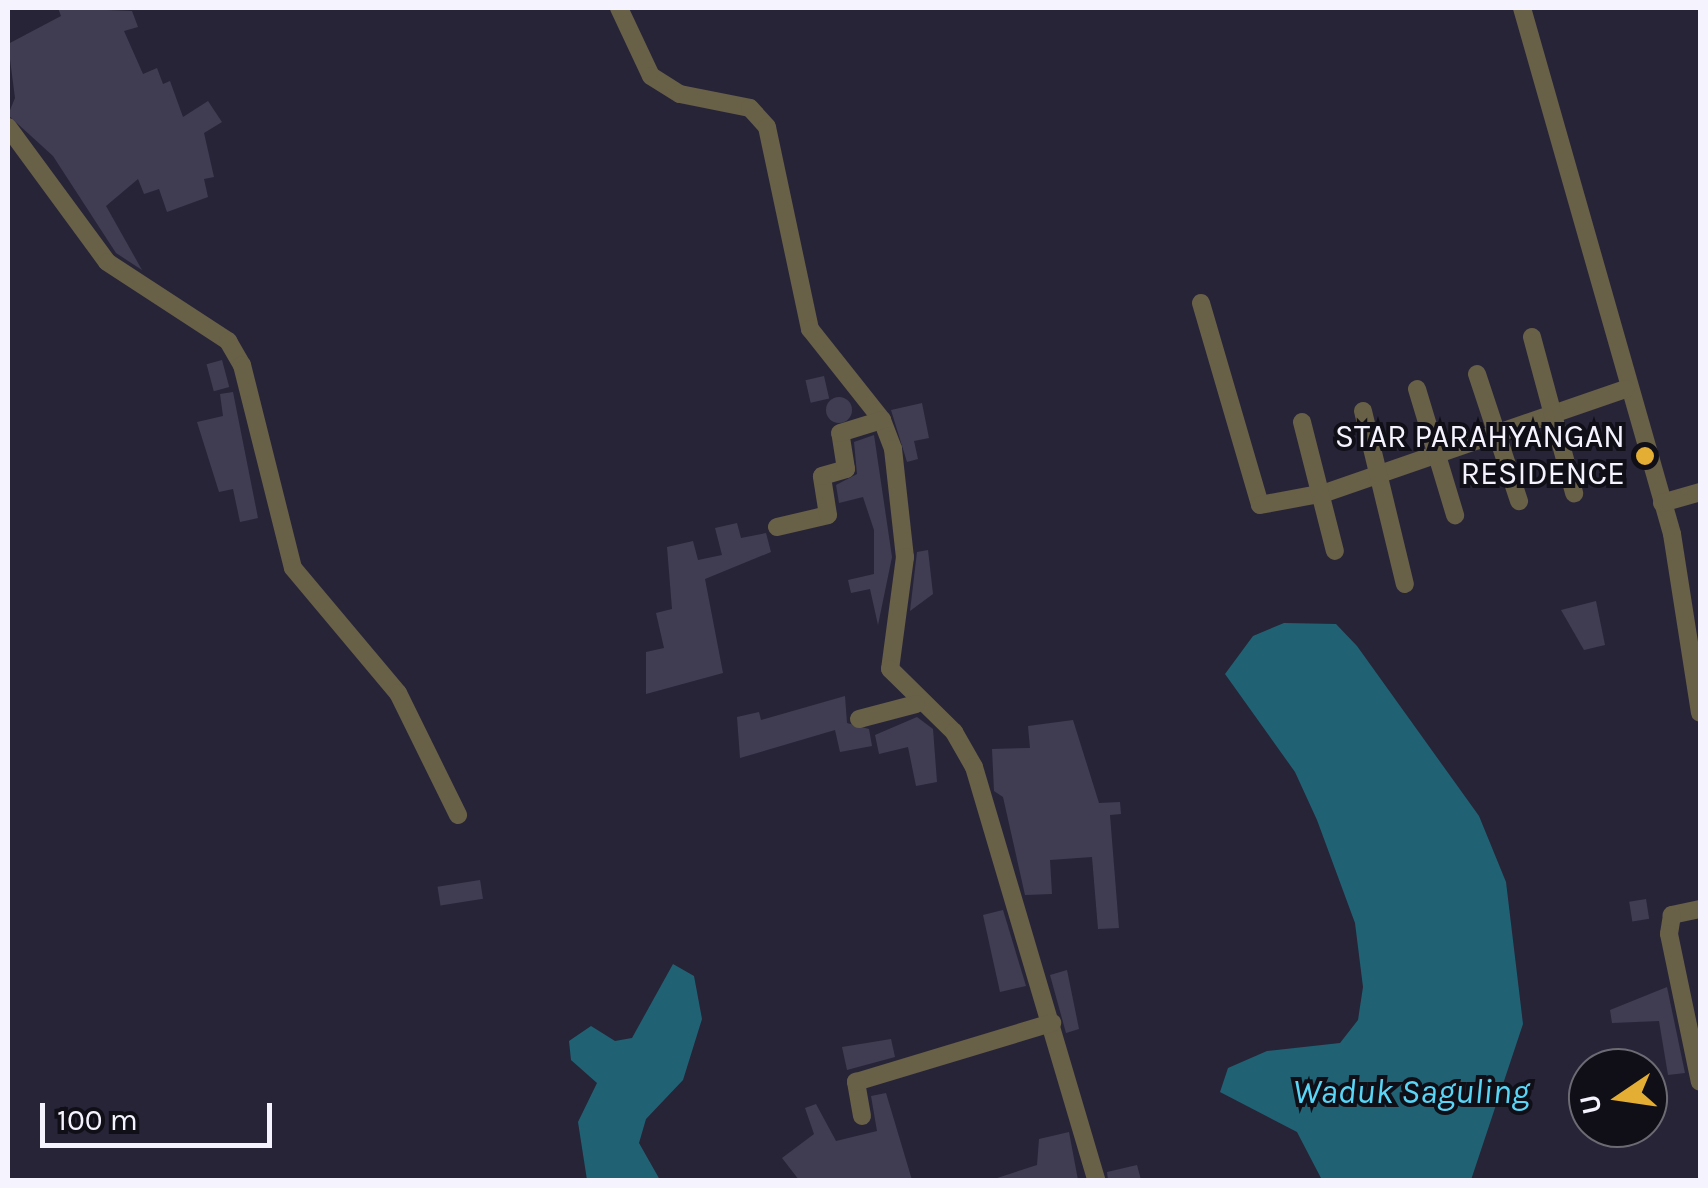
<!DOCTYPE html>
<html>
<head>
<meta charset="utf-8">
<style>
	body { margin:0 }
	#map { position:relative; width:1708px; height:1188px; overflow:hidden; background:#272438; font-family:Karla,sans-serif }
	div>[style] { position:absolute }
	.water>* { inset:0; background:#206273 }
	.building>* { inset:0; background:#403d52; transform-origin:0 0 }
	.round { border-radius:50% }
	.street>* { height:18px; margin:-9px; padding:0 9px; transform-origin:9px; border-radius:9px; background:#686047 }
	.dots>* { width:28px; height:28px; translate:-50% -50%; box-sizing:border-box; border:5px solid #100f17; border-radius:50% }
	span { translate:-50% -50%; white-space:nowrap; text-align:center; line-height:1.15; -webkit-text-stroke:8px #100f17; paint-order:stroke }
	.poi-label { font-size:32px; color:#f5f3fe }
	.right { translate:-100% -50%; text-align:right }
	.water-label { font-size:35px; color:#59d5f6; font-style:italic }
	.frame { position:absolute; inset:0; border:10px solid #f5f3fe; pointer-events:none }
	.north { position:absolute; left:1568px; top:1048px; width:100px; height:100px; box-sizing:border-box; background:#100f17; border:2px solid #6c6a73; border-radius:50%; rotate:257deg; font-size:28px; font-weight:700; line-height:40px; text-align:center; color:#f5f3fe }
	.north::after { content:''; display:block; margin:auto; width:35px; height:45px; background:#e4ae35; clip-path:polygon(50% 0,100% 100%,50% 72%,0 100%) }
	.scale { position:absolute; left:40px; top:1103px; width:232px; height:45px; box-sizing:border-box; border:5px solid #f5f3fe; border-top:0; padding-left:12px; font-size:30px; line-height:35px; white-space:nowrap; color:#f5f3fe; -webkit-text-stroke:8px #100f17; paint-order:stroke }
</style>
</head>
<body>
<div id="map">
	<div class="water">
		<i style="clip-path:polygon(1284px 623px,1336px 624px,1357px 646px,1479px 816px,1506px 882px,1523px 1024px,1471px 1180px,1322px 1180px,1297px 1132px,1220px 1092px,1228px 1068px,1267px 1051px,1340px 1043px,1358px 1020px,1363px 987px,1355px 923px,1317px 820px,1295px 772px,1225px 674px,1253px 636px)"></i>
		<i style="clip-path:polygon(673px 964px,694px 976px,702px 1019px,683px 1080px,646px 1119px,639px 1143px,660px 1180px,587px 1180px,578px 1122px,597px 1083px,571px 1060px,569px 1041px,591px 1026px,615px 1041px,632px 1038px)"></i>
	</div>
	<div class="building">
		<i style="clip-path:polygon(58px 8px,132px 11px,138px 27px,124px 31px,143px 74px,157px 68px,163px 84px,170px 81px,183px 117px,208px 101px,222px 122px,204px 133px,214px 177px,204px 179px,208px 197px,167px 212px,159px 189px,144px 194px,138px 179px,106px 206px,142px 270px,116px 253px,53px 156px,8px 115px,15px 98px,8px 44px,61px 16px)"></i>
		<i style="left:222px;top:360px;width:28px;height:16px;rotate:75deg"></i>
		<i style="left:824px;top:376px;width:23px;height:19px;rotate:77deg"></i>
		<i style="clip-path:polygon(233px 392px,258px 518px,240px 522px,233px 489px,219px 492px,197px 422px,223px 416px,220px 394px)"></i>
		<i class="round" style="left:826px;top:397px;width:26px;height:26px"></i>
		<i style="clip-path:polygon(922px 403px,929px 438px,914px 441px,918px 459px,907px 462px,891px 410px)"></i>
		<i style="clip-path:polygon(874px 435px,892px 557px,878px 625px,870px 589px,851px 593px,848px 580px,874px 574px,874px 530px,863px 497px,839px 503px,836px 485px,857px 474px,854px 442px)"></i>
		<i style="clip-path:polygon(737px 523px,741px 538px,766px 533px,771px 552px,705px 579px,723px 673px,646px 694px,646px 652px,664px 648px,656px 613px,672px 609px,667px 547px,693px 541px,698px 560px,722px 555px,715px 528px)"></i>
		<i style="clip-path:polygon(928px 550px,933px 594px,910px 611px,917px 552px)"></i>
		<i style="clip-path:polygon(1596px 601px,1605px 645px,1584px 650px,1561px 610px)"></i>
		<i style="clip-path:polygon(845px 696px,847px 723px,869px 729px,872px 746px,840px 752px,835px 730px,740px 758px,737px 717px,759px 712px,761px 720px)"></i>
		<i style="clip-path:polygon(917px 717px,933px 729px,937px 782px,916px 786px,908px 747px,879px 754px,875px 735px)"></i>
		<i style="clip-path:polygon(1073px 720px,1099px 803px,1120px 802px,1121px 814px,1110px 815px,1119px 928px,1098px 929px,1092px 857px,1050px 860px,1052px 894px,1025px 895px,1003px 797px,994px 791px,992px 749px,1030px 748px,1028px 726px)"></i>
		<i style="left:480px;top:880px;width:19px;height:43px;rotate:81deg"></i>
		<i style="left:1646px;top:899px;width:20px;height:17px;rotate:81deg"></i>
		<i style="clip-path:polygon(1003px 910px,1026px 986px,1000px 992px,983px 915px)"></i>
		<i style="clip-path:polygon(1067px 970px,1079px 1029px,1066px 1033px,1050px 975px)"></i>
		<i style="clip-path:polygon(1667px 987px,1685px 1073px,1668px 1075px,1659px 1021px,1612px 1023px,1610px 1010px)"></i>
		<i style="clip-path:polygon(891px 1039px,895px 1057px,847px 1070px,842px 1047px)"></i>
		<i style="clip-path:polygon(886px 1093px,912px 1180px,799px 1180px,782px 1158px,814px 1134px,805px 1108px,816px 1104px,836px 1141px,877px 1131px,871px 1096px)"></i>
		<i style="clip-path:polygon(1069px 1132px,1078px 1180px,991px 1180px,1037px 1165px,1039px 1139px)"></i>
		<i style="clip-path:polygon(1137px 1165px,1141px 1180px,1108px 1180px,1107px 1172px)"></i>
	</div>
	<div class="street">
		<i style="left:619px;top:8px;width:75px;rotate:64.8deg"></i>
		<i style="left:651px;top:76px;width:34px;rotate:32deg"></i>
		<i style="left:680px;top:94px;width:71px;rotate:11.3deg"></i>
		<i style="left:750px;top:108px;width:25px;rotate:48deg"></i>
		<i style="left:767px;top:127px;width:207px;rotate:78deg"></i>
		<i style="left:810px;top:329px;width:116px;rotate:51.6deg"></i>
		<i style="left:882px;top:420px;width:31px;rotate:69deg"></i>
		<i style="left:893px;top:449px;width:109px;rotate:83.7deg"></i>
		<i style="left:905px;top:557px;width:113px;rotate:97.6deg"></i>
		<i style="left:890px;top:669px;width:90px;rotate:44.5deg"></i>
		<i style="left:954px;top:732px;width:40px;rotate:60.3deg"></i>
		<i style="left:974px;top:767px;width:431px;rotate:73.5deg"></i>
		<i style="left:1522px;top:8px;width:547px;rotate:74.08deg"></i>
		<i style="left:1672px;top:534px;width:181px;rotate:81.1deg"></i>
		<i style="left:8px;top:127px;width:167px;rotate:53.7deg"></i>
		<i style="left:107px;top:262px;width:145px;rotate:33.1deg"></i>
		<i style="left:228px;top:341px;width:28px;rotate:60deg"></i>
		<i style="left:242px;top:365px;width:209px;rotate:75.9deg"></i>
		<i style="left:293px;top:568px;width:163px;rotate:50deg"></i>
		<i style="left:398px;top:693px;width:136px;rotate:63.8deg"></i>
		<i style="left:1201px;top:303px;width:210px;rotate:73.7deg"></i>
		<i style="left:1260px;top:505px;width:66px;rotate:-10.5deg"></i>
		<i style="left:1325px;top:493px;width:318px;rotate:-19.1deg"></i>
		<i style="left:1532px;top:337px;width:162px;rotate:74.9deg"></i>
		<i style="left:1477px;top:374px;width:134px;rotate:71.7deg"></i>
		<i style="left:1417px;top:389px;width:132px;rotate:73.2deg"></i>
		<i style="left:1363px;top:411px;width:178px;rotate:76.4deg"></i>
		<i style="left:1302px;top:422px;width:133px;rotate:75.7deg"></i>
		<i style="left:1662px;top:503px;width:40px;rotate:-16deg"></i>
		<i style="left:777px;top:527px;width:52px;rotate:-13.2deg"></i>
		<i style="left:828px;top:515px;width:39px;rotate:-99deg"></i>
		<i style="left:822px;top:476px;width:25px;rotate:-16deg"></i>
		<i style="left:846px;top:469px;width:36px;rotate:-99deg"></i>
		<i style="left:840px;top:433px;width:44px;rotate:-17.2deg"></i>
		<i style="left:859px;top:719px;width:59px;rotate:-14.7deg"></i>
		<i style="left:1700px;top:909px;width:29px;rotate:168deg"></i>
		<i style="left:1672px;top:915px;width:19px;rotate:99deg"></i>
		<i style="left:1669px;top:934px;width:151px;rotate:78.2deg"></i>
		<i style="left:862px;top:1116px;width:35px;rotate:-100deg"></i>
		<i style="left:856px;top:1082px;width:205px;rotate:-16.8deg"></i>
	</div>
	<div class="dots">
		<i style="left:1645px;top:456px;background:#e4ae35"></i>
	</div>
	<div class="poi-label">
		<span class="right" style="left:1625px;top:456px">STAR PARAHYANGAN<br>RESIDENCE</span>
	</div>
	<div class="water-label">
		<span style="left:1411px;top:1092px">Waduk Saguling</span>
	</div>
	<div class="frame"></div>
	<div class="north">U</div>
	<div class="scale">100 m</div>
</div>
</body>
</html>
